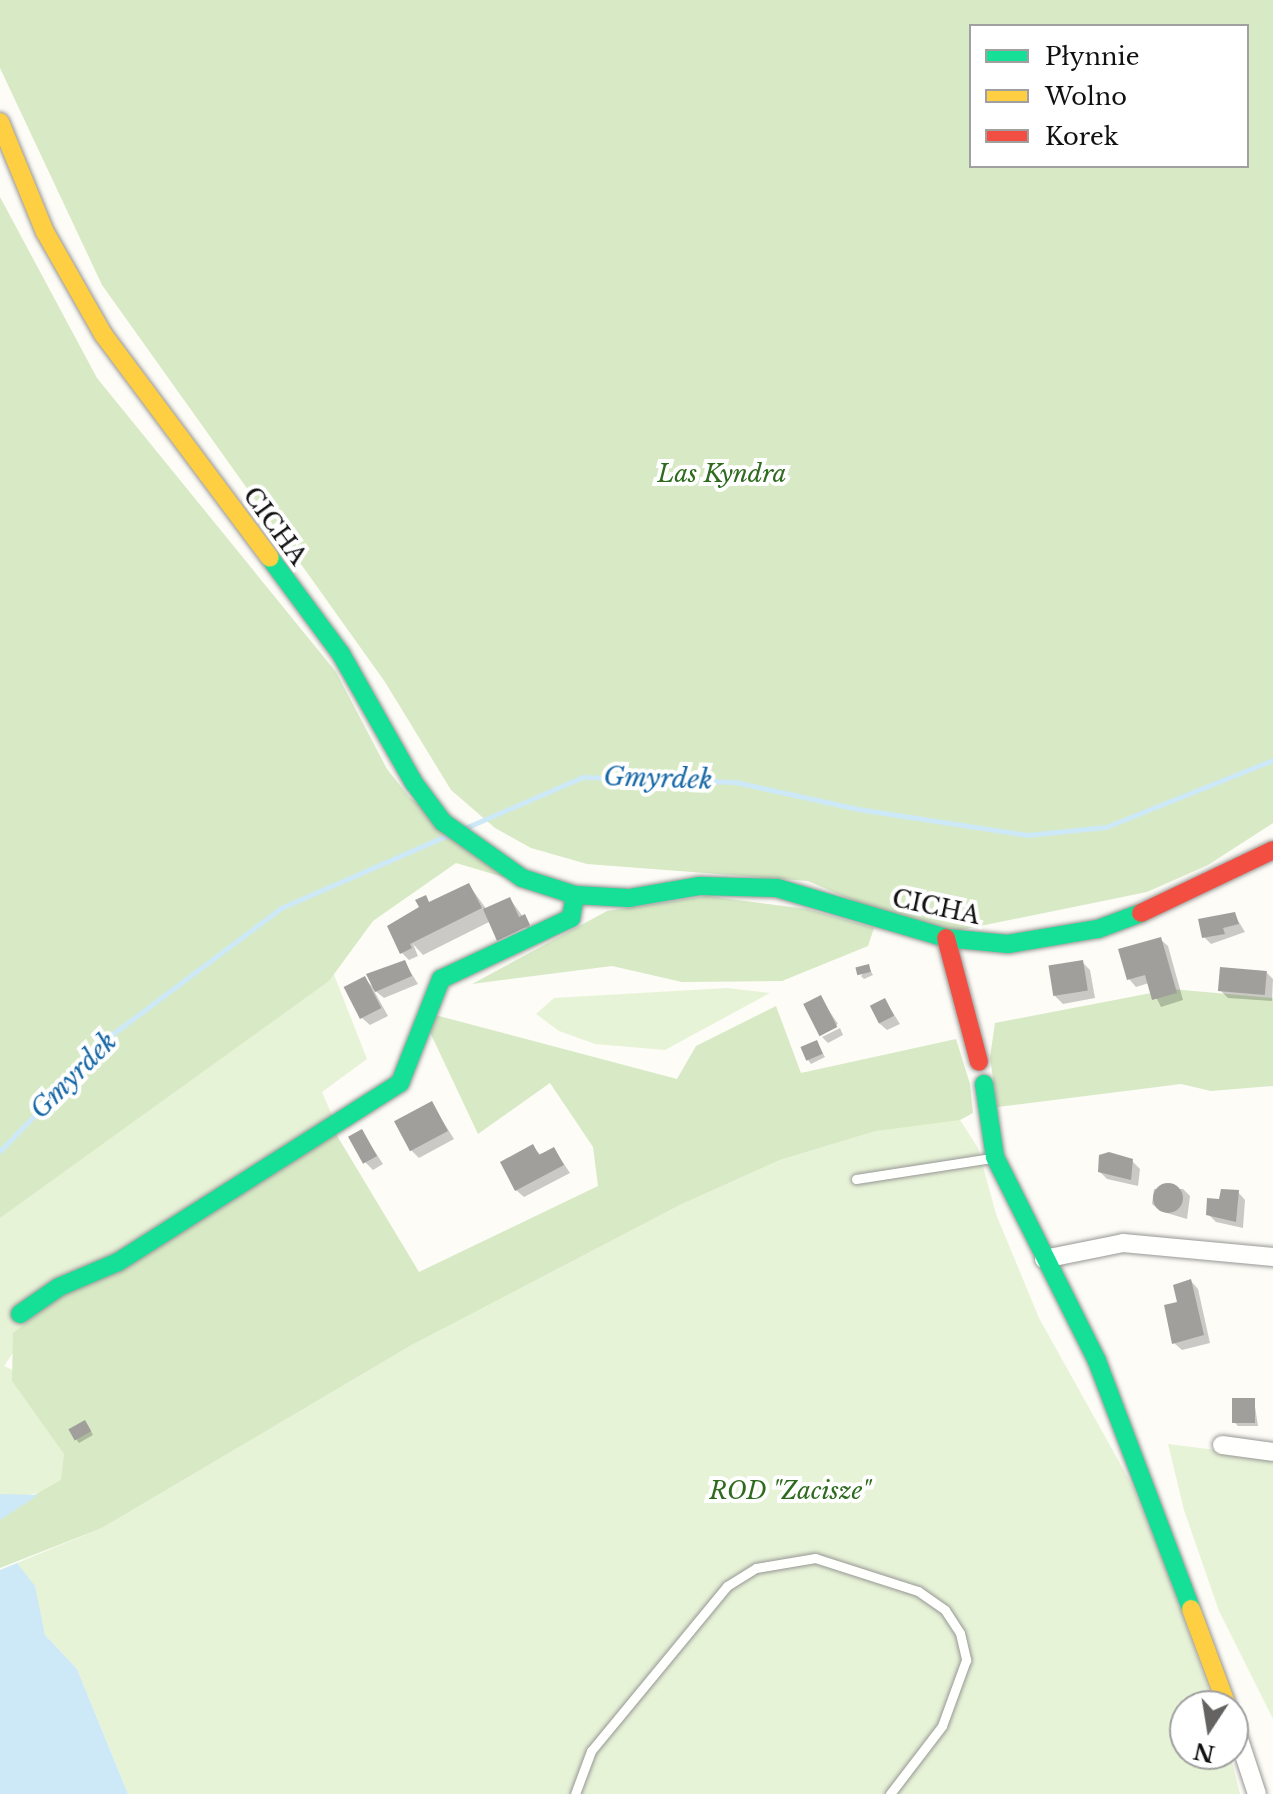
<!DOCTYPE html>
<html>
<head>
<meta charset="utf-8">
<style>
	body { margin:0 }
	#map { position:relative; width:1273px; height:1794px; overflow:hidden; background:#fdfcf7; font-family:"Libre Baskerville",serif }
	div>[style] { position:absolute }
	.green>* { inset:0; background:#e7f3d7 }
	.forest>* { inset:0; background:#d8eac5 }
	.water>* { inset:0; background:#cde8f7 }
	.shadow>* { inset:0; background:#0003 }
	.stream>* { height:5px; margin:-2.5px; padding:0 2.5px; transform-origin:2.5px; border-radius:2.5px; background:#cde8f7 }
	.building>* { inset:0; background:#a19f9c; transform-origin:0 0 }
	.round { border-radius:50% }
	.roads { filter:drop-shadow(0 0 2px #979795) drop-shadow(0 0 2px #979795) }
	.lane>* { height:9px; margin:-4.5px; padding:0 4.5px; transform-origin:4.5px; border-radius:4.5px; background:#fffffe }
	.street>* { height:18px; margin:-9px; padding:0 9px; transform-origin:9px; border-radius:9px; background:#fffffe }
	.fast>* { height:18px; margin:-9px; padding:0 9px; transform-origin:9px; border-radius:9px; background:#16e098 }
	.slow>* { height:18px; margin:-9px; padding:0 9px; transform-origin:9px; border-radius:9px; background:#ffcf43 }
	.jam>* { height:18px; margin:-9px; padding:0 9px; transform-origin:9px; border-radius:9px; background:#f24e42 }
	span { translate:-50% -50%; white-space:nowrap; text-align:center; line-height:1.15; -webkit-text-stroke:8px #fff; paint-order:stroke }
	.park-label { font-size:24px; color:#2f6b1f; font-style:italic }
	.street-label { font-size:24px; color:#111 }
	.water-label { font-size:26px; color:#1768a6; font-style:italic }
	.legend { position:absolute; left:969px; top:24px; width:280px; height:144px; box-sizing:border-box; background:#fff; border:2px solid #a0a0a0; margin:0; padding:10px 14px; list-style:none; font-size:24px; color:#111 }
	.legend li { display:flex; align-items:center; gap:16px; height:40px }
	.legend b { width:40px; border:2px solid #a0a0a0 }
	.north { position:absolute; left:1169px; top:1690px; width:80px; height:80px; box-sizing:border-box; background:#fff; border:2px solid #a0a0a0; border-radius:50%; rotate:192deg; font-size:22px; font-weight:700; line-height:32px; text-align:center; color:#111 }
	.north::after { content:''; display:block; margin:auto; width:28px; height:36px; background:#646362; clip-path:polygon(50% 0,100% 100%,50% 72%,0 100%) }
</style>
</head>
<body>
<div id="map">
	<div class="green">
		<i style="clip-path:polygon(331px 967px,367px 1059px,322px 1092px,334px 1120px,30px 1328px,4px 1366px,48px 1387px,88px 1460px,66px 1485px,0 1503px,0 1205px)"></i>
		<i style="clip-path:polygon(727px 988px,770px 993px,665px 1050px,595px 1044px,559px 1031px,536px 1014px,554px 998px)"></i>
		<i style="clip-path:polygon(942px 1119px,960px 1120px,978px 1148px,996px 1214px,1039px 1318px,1132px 1485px,1161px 1556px,1215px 1706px,1185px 1706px,1185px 1754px,1230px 1754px,1240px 1794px,128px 1794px,77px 1669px,45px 1635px,34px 1586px,17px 1563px,102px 1528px,410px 1346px,680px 1205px,780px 1160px,876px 1131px)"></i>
		<i style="clip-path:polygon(1168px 1444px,1273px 1457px,1273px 1719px,1219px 1611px,1184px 1510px)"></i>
	</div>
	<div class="forest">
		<i style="clip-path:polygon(evenodd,0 0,1273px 0,1273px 823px,1208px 865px,1147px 892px,956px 931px,877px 911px,808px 881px,587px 864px,531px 848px,495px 828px,451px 790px,385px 682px,102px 285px,0 68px,0 0,971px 26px,1247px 26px,1247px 166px,971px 166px,971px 26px)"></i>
		<i style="clip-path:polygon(0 197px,97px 378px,336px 672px,387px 769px,409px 797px,517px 881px,456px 863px,373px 921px,329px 981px,0 1218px)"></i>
		<i style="clip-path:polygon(707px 896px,807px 909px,874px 928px,868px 946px,782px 981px,682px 982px,612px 966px,472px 984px,607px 911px)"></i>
		<i style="clip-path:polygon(1172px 989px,1273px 998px,1273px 1086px,1211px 1091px,1181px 1084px,997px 1107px,990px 1057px,995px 1023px)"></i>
		<i style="clip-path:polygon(776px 1006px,801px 1073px,956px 1039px,970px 1084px,973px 1113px,960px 1120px,876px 1131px,780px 1160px,680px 1205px,410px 1346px,102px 1528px,0 1568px,0 1514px,61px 1480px,64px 1454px,12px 1381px,13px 1333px,54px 1301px,336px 1134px,419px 1272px,598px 1186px,593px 1147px,550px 1083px,478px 1134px,420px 1011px,677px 1079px,696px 1046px)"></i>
	</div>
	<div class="water">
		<i style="clip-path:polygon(0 1494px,38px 1495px,0 1520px)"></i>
		<i style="clip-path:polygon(17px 1563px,35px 1586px,45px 1635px,77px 1669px,128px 1794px,0 1794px,0 1570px)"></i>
	</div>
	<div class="shadow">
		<i style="clip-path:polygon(469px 885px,487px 910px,510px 899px,532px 929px,491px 921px,423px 955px,413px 944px,418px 956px,409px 960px,402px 953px,425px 897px,430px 904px)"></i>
		<i style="clip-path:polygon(1234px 914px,1245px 932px,1211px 944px,1204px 937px)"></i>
		<i style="clip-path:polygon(1160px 939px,1168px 946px,1183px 1000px,1161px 1007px,1149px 983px,1136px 987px,1129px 979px)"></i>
		<i style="clip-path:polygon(1082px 962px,1090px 970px,1095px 998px,1063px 1004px,1055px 996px)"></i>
		<i style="clip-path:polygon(405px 963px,418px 984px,384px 998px,373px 989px,388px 1016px,370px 1025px,362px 1018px,364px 978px,374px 988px)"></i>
		<i style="clip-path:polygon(868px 966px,873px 975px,864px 979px,861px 976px)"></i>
		<i style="clip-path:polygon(1266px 972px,1273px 979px,1272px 1001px,1228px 998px,1220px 990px)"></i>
		<i style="clip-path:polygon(820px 997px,838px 1024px,820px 1033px)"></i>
		<i style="clip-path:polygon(885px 1000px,900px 1024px,887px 1030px,879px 1023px)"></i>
		<i style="clip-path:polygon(840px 1028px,843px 1035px,828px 1043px,822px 1037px)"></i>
		<i style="clip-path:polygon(817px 1043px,825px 1057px,811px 1064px,808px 1060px)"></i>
		<i style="clip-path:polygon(432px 1104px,454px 1139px,419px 1158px,411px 1150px)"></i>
		<i style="clip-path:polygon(362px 1132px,383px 1164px,373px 1170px,365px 1162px)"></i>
		<i style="clip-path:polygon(533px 1147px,540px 1154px,554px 1149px,570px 1173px,524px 1197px,516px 1190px)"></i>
		<i style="clip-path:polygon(1132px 1161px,1140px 1169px,1138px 1186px,1107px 1179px,1100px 1172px)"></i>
		<i style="clip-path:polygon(1154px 1189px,1183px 1189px,1190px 1196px,1187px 1219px,1160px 1211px,1152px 1204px)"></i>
		<i style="clip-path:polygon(1238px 1192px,1245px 1200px,1243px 1228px,1216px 1222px,1208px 1214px)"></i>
		<i style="clip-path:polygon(1191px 1281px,1198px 1289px,1210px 1343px,1182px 1350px,1174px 1343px,1179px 1303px)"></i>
		<i style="clip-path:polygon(1254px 1400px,1258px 1426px,1238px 1426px,1235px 1423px)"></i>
		<i style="clip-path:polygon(88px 1426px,93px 1435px,79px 1443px,76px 1439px)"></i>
	</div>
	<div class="stream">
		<i style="left:465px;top:828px;width:129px;rotate:-23.4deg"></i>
		<i style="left:583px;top:777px;width:152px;rotate:1.9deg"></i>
		<i style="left:735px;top:782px;width:126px;rotate:12.4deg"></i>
		<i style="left:858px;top:809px;width:171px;rotate:8.7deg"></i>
		<i style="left:1027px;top:835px;width:79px;rotate:-5.8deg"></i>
		<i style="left:1106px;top:827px;width:180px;rotate:-21.9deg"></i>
		<i style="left:0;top:1151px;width:164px;rotate:-46deg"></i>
		<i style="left:114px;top:1033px;width:209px;rotate:-36.8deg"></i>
		<i style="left:281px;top:908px;width:182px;rotate:-23.6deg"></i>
	</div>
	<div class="building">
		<i style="clip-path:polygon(469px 883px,482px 908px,410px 944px,412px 948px,400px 954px,387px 926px,419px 907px,415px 900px,426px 895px,429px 902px)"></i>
		<i style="clip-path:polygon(510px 897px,519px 917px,525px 914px,530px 925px,497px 941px,483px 909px)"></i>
		<i style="clip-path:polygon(1235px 912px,1239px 924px,1223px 928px,1225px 934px,1202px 938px,1198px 919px)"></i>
		<i style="clip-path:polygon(1161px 937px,1177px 993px,1152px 1000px,1145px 975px,1127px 980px,1118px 949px)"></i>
		<i style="clip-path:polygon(405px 960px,412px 976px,375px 992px,366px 974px)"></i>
		<i style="left:1083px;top:960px;width:31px;height:35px;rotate:81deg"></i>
		<i style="left:869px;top:964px;width:8px;height:14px;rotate:76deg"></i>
		<i style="left:1220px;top:967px;width:47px;height:24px;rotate:5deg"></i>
		<i style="left:365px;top:976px;width:36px;height:24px;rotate:63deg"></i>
		<i style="left:821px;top:995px;width:36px;height:20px;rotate:63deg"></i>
		<i style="left:885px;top:998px;width:20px;height:17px;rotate:63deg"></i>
		<i style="left:817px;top:1040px;width:15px;height:18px;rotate:67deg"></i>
		<i style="left:432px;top:1101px;width:34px;height:43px;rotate:62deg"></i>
		<i style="left:362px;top:1129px;width:31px;height:16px;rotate:61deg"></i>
		<i style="clip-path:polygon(533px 1144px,539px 1155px,554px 1147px,564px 1165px,515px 1191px,500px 1162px)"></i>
		<i style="clip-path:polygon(1109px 1152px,1133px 1159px,1131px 1180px,1098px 1172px,1099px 1155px)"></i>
		<i class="round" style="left:1153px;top:1183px;width:30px;height:30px"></i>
		<i style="clip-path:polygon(1221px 1189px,1239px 1190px,1236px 1222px,1206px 1215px,1207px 1198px,1219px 1199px)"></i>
		<i style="clip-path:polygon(1191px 1279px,1204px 1335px,1172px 1344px,1164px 1305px,1177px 1302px,1173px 1285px)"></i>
		<i style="left:1255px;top:1398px;width:25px;height:23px;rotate:90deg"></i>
		<i style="left:85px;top:1420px;width:13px;height:19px;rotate:61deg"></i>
	</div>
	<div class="roads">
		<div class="lane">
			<i style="left:856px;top:1179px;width:137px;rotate:-8.8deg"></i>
			<i style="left:575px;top:1794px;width:46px;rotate:-69.6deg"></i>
			<i style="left:591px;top:1751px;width:214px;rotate:-50.5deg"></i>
			<i style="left:727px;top:1586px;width:34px;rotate:-32deg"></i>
			<i style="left:756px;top:1568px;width:60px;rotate:-9.6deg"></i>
			<i style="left:815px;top:1558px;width:108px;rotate:17.8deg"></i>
			<i style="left:918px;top:1591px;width:33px;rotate:35deg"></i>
			<i style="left:945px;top:1610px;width:27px;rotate:57deg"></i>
			<i style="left:960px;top:1633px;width:28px;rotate:77deg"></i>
			<i style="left:966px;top:1660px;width:70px;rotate:110deg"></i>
			<i style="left:942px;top:1726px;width:86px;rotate:127.4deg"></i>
		</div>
		<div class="street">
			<i style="left:1044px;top:1259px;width:81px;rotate:-11.4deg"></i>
			<i style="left:1123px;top:1243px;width:151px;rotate:5.3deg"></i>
			<i style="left:1222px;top:1445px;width:51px;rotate:7.8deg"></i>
			<i style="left:1233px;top:1721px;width:77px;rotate:71.8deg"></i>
		</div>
		<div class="fast">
			<i style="left:270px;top:558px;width:119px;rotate:53.5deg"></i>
			<i style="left:341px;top:654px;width:148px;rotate:60.5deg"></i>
			<i style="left:414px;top:783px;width:49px;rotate:53.4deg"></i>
			<i style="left:443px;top:822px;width:97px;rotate:35.3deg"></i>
			<i style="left:522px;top:878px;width:56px;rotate:17.8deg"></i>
			<i style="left:575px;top:895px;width:54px;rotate:3.2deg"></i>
			<i style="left:629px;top:898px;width:72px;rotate:-9.6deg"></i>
			<i style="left:700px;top:886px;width:77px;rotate:1.5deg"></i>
			<i style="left:777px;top:888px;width:176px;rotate:16.5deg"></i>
			<i style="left:946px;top:938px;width:62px;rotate:5.5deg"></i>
			<i style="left:1008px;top:944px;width:91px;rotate:-9.5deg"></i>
			<i style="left:1098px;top:929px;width:46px;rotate:-20.4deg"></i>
			<i style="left:984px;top:1084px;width:74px;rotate:81.4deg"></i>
			<i style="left:995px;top:1157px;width:228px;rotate:63.4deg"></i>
			<i style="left:1097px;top:1361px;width:265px;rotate:69.2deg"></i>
			<i style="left:20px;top:1314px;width:47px;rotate:-34.7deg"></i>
			<i style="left:59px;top:1287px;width:64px;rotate:-23deg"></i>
			<i style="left:118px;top:1262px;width:334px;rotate:-32.4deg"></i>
			<i style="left:400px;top:1083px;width:112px;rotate:-68.5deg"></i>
			<i style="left:441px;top:979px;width:144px;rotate:-25.1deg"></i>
			<i style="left:571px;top:918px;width:23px;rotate:-80deg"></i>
		</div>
		<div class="slow">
			<i style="left:0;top:122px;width:119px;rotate:67.8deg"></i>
			<i style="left:45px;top:232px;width:117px;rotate:60.4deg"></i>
			<i style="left:103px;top:334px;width:279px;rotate:53.3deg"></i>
			<i style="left:1191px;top:1609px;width:103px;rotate:69.6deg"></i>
		</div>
		<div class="jam">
			<i style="left:1141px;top:913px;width:146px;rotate:-25.5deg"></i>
			<i style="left:946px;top:938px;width:128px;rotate:75.1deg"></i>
		</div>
	</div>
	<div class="park-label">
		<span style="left:722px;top:474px">Las Kyndra</span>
		<span style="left:790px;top:1491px">ROD "Zacisze"</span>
	</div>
	<div class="street-label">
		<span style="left:275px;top:526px;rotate:54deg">CICHA</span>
		<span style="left:936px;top:907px;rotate:12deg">CICHA</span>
	</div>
	<div class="water-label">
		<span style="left:658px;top:779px;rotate:2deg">Gmyrdek</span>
		<span style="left:74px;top:1076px;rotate:-45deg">Gmyrdek</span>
	</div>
	<ul class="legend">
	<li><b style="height:10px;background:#16e098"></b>Płynnie</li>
	<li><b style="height:10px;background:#ffcf43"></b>Wolno</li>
	<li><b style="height:10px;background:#f24e42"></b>Korek</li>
	</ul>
	<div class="north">N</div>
</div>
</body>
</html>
